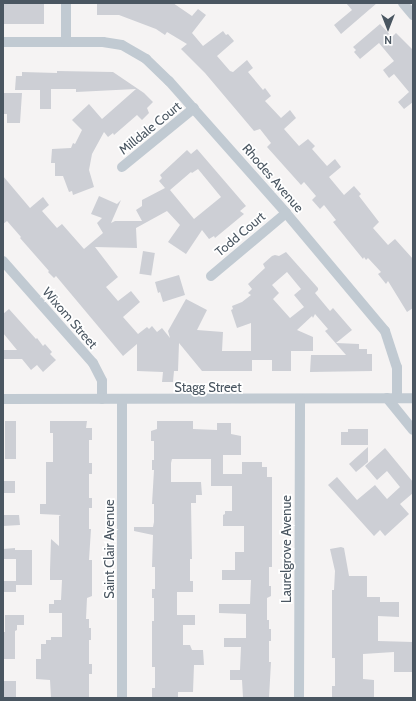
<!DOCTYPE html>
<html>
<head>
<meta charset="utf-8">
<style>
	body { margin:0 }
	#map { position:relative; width:416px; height:701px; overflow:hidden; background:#f5f3f3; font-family:Cabin,sans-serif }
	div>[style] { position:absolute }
	.building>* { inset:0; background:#cdcfd5; transform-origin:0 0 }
	.minor>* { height:10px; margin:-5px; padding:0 5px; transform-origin:5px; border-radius:5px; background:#c1cad2 }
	span { translate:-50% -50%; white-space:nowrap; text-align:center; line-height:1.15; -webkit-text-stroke:3.5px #fff; paint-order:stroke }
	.street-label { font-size:13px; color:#4a5661 }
	.frame { position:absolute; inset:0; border:4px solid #4a5661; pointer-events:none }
	.north { position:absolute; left:368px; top:8px; width:40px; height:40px; -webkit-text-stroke:3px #fff; paint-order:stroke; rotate:180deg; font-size:11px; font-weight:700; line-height:16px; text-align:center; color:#4a5661 }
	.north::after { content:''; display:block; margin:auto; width:14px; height:18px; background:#4a5661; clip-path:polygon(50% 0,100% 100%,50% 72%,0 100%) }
</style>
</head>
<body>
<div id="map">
	<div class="building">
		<i style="left:3px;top:3px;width:41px;height:21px"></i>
		<i style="clip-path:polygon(97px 3px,173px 3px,192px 16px,198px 9px,206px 15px,192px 33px,203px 46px,223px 31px,226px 35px,228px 34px,234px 41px,233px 42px,217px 56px,230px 71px,233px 72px,247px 60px,253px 68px,248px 72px,263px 90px,265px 88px,271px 96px,265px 101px,281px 118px,290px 110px,296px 118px,284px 129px,299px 146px,308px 139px,315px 146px,312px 149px,327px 166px,335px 159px,341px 167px,329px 177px,344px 195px,354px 186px,361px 194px,359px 196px,379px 222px,373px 228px,388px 245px,395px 239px,413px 259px,413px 308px,407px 312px,388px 281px,386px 284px,378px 274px,381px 272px,368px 258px,366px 260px,364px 257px,363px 259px,333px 222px,336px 220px,324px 205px,320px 209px,312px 200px,316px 196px,304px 182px,301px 185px,267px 147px,271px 143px,260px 129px,254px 131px,205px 73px,181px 49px,187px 44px,167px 32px,165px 35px,156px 29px,119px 15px,97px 15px)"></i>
		<i style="clip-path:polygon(346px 3px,377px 3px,341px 34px,334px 25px,352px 10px)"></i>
		<i style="clip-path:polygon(380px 24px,392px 37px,396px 33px,413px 50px,413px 102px,404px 109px,398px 102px,409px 92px,394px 74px,389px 78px,383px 70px,394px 61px,379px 43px,360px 59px,354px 52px,356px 50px,353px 47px)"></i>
		<i style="clip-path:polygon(57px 71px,113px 72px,144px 93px,153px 102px,147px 108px,149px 113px,142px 120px,137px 115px,114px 135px,113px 133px,108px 137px,104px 132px,92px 154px,89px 170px,94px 187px,73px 195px,72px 191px,69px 192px,63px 176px,55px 176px,55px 163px,51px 163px,52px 149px,71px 148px,73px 143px,75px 144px,82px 130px,72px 120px,89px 104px,102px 119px,136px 89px,76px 92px,76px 89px,51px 89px,51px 109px,40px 109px,40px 90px,15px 90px,16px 76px,22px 76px,22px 72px,57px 73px)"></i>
		<i style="clip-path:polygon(3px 93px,22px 93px,20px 123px,7px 123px,7px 114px,3px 114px)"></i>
		<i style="clip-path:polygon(evenodd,197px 149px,246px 206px,240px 211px,244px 214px,215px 238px,214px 236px,209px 239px,202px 230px,186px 254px,168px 242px,180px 225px,167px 211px,136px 228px,137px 248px,95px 247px,118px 277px,106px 287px,118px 301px,131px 291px,140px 302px,123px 317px,138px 334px,147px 327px,149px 329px,152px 326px,157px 332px,162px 328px,170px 338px,168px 331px,186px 299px,207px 310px,197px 330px,223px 332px,222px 351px,251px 351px,251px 323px,237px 328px,231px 310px,233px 309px,232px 306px,242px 302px,251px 295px,248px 293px,252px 289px,248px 284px,265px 268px,263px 264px,272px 256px,275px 255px,279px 256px,286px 252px,318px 288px,318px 290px,315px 293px,330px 311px,333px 308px,352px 330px,336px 343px,359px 344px,359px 349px,367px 349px,367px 354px,372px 354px,372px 371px,310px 372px,311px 355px,346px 355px,325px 331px,328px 329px,315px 314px,313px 318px,312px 316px,297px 330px,313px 337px,313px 351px,291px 351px,291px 371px,272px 371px,272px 360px,252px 360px,252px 371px,202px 371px,179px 343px,178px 371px,174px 371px,173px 382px,162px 382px,163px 372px,137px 371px,137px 344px,123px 356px,56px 276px,54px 278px,48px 272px,49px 271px,20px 238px,21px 237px,7px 221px,3px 224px,3px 176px,30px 208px,43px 197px,49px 205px,42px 211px,57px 228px,62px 224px,84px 249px,103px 233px,97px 223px,102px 218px,91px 214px,99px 196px,117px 204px,121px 200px,111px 223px,115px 221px,142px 221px,136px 210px,142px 206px,142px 200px,165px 188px,159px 181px,162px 178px,160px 175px,187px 150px,191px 154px,197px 149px,198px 169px,221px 197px,194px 219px,170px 190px,191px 172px,192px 173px,198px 169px,197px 149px,287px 272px,301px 289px,294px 295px,304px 307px,290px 318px,273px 299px,279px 293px,272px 285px,287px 272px)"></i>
		<i style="left:143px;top:251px;width:12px;height:23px;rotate:9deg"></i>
		<i style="clip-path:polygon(179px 275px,185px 295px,163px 302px,160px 292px,158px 293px,155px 282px)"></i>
		<i style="clip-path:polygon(9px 309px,36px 339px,37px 338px,43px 346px,45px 344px,52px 352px,50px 354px,56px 360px,43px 372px,37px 365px,31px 370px,22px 359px,3px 359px,3px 350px,17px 350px,3px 333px,3px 314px)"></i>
		<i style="left:5px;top:421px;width:11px;height:38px"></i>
		<i style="clip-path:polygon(50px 421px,87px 421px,86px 428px,92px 428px,92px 440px,89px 440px,89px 463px,92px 463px,92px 474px,89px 474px,89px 498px,92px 498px,92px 508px,89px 508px,89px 529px,91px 529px,89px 560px,92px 560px,92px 596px,87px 598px,86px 619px,89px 619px,89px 628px,91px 628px,91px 640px,89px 640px,89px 664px,92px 664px,92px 674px,89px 674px,89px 698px,51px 698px,50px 680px,36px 679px,36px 659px,41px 659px,41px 644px,46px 644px,46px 640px,51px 640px,51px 637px,62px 637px,62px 613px,49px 613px,49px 604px,54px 604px,54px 600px,61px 600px,62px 580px,50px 580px,50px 570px,51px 539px,59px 546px,59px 516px,61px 515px,40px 514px,40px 504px,46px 504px,46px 462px,53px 462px,53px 433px,50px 433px)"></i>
		<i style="clip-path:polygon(157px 421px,193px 421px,193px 429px,217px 430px,217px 423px,231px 423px,231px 434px,241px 436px,241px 455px,223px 455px,223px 474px,242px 474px,242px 462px,262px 462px,262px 467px,267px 467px,267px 477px,272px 477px,272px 567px,269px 567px,269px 586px,271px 586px,271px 596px,267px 598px,267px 620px,269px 620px,269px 629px,271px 629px,271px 641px,269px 641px,269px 662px,271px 662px,269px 698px,243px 698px,242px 680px,230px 680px,230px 670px,240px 670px,241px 647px,224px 647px,224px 638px,246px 638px,246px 614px,219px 613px,219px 604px,250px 604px,251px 580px,222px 580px,222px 570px,235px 570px,235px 552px,244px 552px,244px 526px,223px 526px,223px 515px,225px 514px,225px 511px,232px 511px,232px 486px,211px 486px,211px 459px,172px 459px,171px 463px,171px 482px,201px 482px,202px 495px,196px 495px,196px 503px,191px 503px,192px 559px,190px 559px,190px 581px,193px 581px,193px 592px,177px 592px,177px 615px,195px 615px,195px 625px,183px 625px,183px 645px,190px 645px,192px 650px,203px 650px,204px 665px,194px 665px,193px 692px,178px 692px,178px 698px,152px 698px,152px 688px,155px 688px,155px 667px,152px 667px,152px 621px,154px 621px,154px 598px,152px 598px,152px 589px,155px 589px,155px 567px,152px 567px,153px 535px,134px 531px,134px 527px,153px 527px,154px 522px,154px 504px,152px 504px,154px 470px,152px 470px,152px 460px,154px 460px,154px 441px,151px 441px,151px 431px,157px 429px)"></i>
		<i style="clip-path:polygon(348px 429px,368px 429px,368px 445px,341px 445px,341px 432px,348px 432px)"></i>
		<i style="clip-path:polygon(368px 447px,368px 462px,356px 472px,349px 464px)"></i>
		<i style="clip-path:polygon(385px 448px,413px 482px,413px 493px,400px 504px,409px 514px,385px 536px,380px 530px,374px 536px,328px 485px,337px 477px,357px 500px,375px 485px,387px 499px,400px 487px,387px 471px,377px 480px,365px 466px)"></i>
		<i style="left:3px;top:481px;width:12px;height:12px"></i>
		<i style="clip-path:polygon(3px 515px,19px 515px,20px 525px,3px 526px)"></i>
		<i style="clip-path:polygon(341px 547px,344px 548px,349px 576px,367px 576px,367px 597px,380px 597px,380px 602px,399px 602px,399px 617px,378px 616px,378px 641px,413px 642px,413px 672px,394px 672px,394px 652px,363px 654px,363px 679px,374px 680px,374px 698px,332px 698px,332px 686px,335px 686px,335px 658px,332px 658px,332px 590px,334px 590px,335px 571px,330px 549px)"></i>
		<i style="clip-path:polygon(15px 548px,15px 550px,32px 550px,32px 585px,16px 585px,16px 592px,4px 592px,4px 581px,16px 581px,16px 559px,3px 559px,3px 549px)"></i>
		<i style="clip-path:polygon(5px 615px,24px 615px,24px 625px,17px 625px,17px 630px,15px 631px,15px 659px,3px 659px,3px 632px,5px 632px)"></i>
		<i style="left:4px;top:681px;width:12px;height:17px"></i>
	</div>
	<div class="minor">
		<i style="left:403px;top:3px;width:16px;rotate:50deg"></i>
		<i style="left:3px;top:42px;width:100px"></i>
		<i style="left:103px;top:42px;width:19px;rotate:9deg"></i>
		<i style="left:122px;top:45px;width:28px;rotate:30deg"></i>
		<i style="left:146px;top:59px;width:32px;rotate:44deg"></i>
		<i style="left:169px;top:81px;width:176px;rotate:48.4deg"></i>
		<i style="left:286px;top:213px;width:154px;rotate:50deg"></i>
		<i style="left:385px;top:331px;width:38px;rotate:72deg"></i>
		<i style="left:397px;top:367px;width:31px;rotate:90deg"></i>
		<i style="left:66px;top:42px;width:39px;rotate:-90deg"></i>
		<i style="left:122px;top:167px;width:93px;rotate:-39.3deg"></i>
		<i style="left:3px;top:261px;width:136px;rotate:48.6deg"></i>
		<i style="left:93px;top:363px;width:20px;rotate:63deg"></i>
		<i style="left:102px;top:381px;width:18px;rotate:90deg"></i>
		<i style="left:211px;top:276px;width:98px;rotate:-40deg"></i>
		<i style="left:387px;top:398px;width:41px;rotate:50.9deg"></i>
		<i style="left:3px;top:399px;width:410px;rotate:-0.1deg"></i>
		<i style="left:122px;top:400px;width:298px;rotate:90deg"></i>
		<i style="left:299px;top:698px;width:299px;rotate:-89.8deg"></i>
	</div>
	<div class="street-label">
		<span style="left:150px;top:128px;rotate:-39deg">Milldale Court</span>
		<span style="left:273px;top:178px;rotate:49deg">Rhodes Avenue</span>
		<span style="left:240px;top:234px;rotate:-40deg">Todd Court</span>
		<span style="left:70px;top:318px;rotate:49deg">Wixom Street</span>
		<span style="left:208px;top:387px">Stagg Street</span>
		<span style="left:109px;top:549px;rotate:-90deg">Saint Clair Avenue</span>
		<span style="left:286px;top:549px;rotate:-90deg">Laurelgrove Avenue</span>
	</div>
	<div class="frame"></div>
	<div class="north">N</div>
</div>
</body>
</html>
